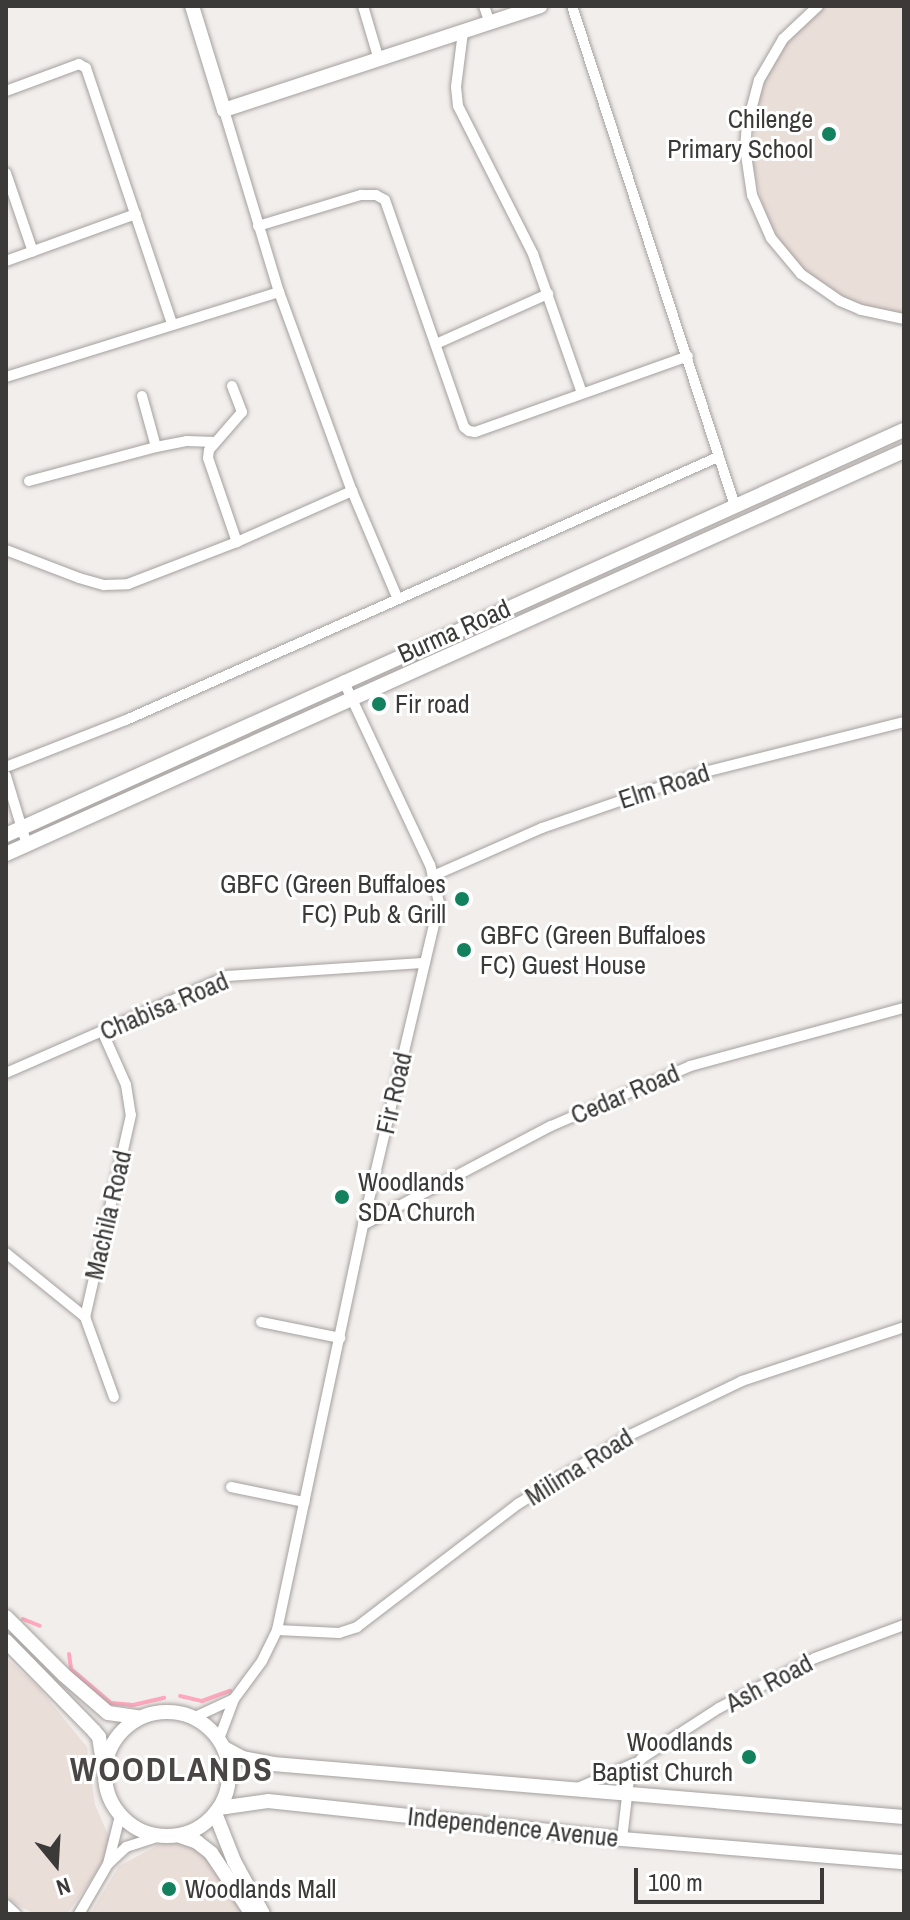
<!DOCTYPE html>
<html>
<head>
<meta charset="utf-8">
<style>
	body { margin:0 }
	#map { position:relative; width:910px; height:1920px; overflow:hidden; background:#f2eeec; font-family:"Archivo Narrow",sans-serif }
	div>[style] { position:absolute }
	.built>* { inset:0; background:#eaded9 }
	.stream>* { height:4px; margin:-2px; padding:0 2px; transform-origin:2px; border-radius:2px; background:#fda8bd }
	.roads { filter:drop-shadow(0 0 2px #a4a09e) drop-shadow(0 0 2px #a4a09e) }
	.minor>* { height:10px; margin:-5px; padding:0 5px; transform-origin:5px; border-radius:5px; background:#fff }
	.tertiary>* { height:14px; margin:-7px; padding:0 7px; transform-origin:7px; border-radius:7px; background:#fff }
	.secondary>* { height:14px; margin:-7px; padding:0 7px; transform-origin:7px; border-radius:7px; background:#fff }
	.secondary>.ring { margin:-7px; padding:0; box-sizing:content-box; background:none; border:14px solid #fff; border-radius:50% }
	.dots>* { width:22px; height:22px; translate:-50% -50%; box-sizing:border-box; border:4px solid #fff; border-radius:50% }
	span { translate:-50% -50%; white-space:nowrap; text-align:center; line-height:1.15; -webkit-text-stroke:6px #fff; paint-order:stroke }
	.poi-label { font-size:26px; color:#3b3a39 }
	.right { translate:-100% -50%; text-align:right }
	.left { translate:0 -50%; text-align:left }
	.street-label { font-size:26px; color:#3b3a39 }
	.district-label { font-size:34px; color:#494645; font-weight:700; letter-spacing:2px }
	.frame { position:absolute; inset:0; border:8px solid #3b3a39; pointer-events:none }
	.north { position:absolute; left:16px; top:1824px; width:80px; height:80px; -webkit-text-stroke:6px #fff; paint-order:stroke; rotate:162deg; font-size:22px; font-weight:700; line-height:32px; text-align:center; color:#3b3a39 }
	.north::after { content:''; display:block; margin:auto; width:28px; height:36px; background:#3b3a39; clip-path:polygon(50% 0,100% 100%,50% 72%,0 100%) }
	.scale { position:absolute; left:634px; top:1868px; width:190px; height:36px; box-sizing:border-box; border:4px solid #3b3a39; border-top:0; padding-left:10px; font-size:24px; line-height:28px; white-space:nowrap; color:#3b3a39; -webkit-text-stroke:6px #fff; paint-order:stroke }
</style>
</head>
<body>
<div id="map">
	<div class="built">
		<i style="clip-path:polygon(819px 6px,904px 6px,904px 318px,848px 311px,799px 274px,765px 215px,753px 165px,755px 103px,782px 38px)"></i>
		<i style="clip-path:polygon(6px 1658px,38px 1687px,87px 1747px,95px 1805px,110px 1839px,107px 1857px,67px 1914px,34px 1914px,6px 1898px)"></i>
		<i style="clip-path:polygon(181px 1843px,216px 1855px,253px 1914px,90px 1914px,119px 1866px,160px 1844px)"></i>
	</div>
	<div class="stream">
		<i style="left:23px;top:1619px;width:18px;rotate:22deg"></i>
		<i style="left:69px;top:1654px;width:15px;rotate:82deg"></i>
		<i style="left:71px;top:1669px;width:52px;rotate:40.4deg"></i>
		<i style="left:111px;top:1703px;width:22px;rotate:5deg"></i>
		<i style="left:133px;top:1705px;width:32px;rotate:-13deg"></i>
		<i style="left:180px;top:1696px;width:23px;rotate:13deg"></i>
		<i style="left:202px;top:1701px;width:30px;rotate:-20deg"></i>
	</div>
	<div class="roads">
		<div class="minor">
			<i style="left:363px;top:6px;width:56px;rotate:73.5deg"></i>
			<i style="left:484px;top:6px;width:18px;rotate:71deg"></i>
			<i style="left:572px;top:6px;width:526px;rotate:71.94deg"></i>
			<i style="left:818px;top:6px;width:48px;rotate:136.7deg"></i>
			<i style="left:783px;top:39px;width:48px;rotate:120.3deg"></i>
			<i style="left:759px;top:80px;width:47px;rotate:104.9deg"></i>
			<i style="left:747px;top:125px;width:23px;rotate:95deg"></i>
			<i style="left:745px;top:148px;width:48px;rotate:81.5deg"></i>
			<i style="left:752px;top:195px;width:47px;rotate:66.2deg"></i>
			<i style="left:771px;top:238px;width:47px;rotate:50.2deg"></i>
			<i style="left:801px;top:274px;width:47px;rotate:34.7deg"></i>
			<i style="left:840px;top:301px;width:23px;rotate:23deg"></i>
			<i style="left:861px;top:310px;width:44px;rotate:11.8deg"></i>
			<i style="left:463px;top:32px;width:55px;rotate:97.3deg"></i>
			<i style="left:456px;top:87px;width:19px;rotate:84deg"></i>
			<i style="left:458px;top:106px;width:166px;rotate:63.1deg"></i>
			<i style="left:533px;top:254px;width:147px;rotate:70.6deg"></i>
			<i style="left:6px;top:91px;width:78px;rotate:-20.3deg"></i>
			<i style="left:79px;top:64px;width:8px;rotate:30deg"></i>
			<i style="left:86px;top:68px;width:269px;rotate:71.4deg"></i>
			<i style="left:224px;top:110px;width:190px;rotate:73.2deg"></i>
			<i style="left:279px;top:292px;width:212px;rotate:69.9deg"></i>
			<i style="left:352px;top:491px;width:115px;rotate:67deg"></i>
			<i style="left:6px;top:173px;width:83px;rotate:71.1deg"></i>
			<i style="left:258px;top:226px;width:108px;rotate:-16.8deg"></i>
			<i style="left:361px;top:195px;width:15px"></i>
			<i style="left:376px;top:195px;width:10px;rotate:29deg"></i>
			<i style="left:385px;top:200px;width:240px;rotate:70.8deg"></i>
			<i style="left:464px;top:427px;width:6px;rotate:39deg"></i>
			<i style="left:469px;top:431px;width:6px;rotate:9deg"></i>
			<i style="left:475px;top:432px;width:226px;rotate:-19.6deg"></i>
			<i style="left:6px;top:261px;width:138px;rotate:-19.9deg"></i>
			<i style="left:436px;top:344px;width:123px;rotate:-24.1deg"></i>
			<i style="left:6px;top:377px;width:286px;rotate:-17.3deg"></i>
			<i style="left:232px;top:386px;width:28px;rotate:69deg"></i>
			<i style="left:242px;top:412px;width:50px;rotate:131deg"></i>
			<i style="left:209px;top:450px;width:8px;rotate:97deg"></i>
			<i style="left:208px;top:458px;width:89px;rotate:71deg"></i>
			<i style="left:142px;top:396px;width:53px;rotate:74.6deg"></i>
			<i style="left:29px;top:481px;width:131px;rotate:-15deg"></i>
			<i style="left:156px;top:447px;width:32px;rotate:-11deg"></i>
			<i style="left:187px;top:441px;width:28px;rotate:2deg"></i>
			<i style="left:6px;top:550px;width:78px;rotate:21deg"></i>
			<i style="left:79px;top:578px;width:26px;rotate:16deg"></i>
			<i style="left:104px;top:585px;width:24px;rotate:-2deg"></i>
			<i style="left:128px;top:584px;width:117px;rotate:-21.1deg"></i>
			<i style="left:237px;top:542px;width:126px;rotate:-23.9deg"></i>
			<i style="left:6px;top:767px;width:129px;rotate:-21.4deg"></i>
			<i style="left:126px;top:720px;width:648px;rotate:-23.95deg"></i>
			<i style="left:6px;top:776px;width:72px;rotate:73.1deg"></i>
			<i style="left:433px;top:876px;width:119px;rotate:-23.8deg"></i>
			<i style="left:542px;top:828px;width:168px;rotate:-19.1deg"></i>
			<i style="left:701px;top:773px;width:209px;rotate:-14.1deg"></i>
			<i style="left:103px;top:1033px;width:57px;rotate:66.1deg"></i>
			<i style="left:126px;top:1085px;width:30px;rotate:81deg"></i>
			<i style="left:131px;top:1115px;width:207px;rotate:102.8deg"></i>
			<i style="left:85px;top:1317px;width:85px;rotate:70.1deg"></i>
			<i style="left:6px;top:1073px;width:242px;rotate:-23.6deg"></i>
			<i style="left:228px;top:976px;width:197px;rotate:-3.8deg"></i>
			<i style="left:363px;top:1225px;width:212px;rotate:-27.8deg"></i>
			<i style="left:551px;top:1126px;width:151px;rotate:-23.3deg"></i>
			<i style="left:690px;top:1066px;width:222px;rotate:-15.2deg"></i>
			<i style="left:6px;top:1253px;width:102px;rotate:39deg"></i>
			<i style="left:261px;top:1322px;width:81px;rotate:11.4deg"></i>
			<i style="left:231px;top:1487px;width:75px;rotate:11.6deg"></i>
			<i style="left:277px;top:1630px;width:62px;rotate:2.8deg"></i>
			<i style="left:339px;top:1633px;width:19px;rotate:-18deg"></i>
			<i style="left:357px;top:1627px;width:203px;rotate:-37.4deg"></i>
			<i style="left:518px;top:1504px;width:132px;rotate:-31.6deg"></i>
			<i style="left:630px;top:1435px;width:124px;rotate:-25.7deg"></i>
			<i style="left:742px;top:1381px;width:171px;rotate:-18.4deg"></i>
			<i style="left:193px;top:1718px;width:45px;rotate:-24.9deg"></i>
			<i style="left:219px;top:1739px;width:43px;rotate:-69.4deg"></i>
			<i style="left:234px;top:1699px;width:47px;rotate:-53.6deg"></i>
			<i style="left:262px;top:1661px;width:34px;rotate:-64deg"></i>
			<i style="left:277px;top:1630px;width:414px;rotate:-78deg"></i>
			<i style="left:363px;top:1225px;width:331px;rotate:-76.7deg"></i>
			<i style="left:439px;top:903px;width:39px;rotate:-103deg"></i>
			<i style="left:430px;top:865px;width:204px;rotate:-115.2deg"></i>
			<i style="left:580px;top:1787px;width:60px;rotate:-23.6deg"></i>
			<i style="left:622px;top:1839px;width:68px;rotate:-83.3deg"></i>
			<i style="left:630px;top:1771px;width:18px;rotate:-47deg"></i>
			<i style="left:642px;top:1758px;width:92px;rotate:-33deg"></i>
			<i style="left:719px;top:1708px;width:108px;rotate:-27.5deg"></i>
			<i style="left:815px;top:1658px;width:95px;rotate:-20.3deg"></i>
			<i style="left:109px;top:1863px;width:23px;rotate:-43deg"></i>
			<i style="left:126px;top:1847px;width:35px;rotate:-18deg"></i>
			<i style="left:6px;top:1905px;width:13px;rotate:42deg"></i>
			<i style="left:79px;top:1914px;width:58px;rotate:-59.9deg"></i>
			<i style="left:108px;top:1864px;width:49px;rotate:-76deg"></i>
		</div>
		<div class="tertiary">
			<i style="left:192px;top:6px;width:109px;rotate:72.9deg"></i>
			<i style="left:224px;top:110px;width:333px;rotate:-18.2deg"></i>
		</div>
		<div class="secondary">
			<i style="left:6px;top:835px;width:985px;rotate:-24.28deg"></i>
			<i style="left:6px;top:854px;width:984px;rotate:-24.17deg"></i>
			<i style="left:6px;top:1617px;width:82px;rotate:45deg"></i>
			<i style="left:64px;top:1675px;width:58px;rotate:40.8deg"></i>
			<i style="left:108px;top:1713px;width:30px;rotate:8deg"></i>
			<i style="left:6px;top:1641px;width:126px;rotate:45.6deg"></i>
			<i style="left:94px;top:1731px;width:8px;rotate:50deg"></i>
			<i style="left:99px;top:1737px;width:26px;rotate:81deg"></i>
			<i class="ring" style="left:105px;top:1712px;width:110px;height:110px"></i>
			<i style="left:224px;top:1748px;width:21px;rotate:28deg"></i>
			<i style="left:243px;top:1758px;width:31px;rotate:11deg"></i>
			<i style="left:273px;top:1764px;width:633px;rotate:4.8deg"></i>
			<i style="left:219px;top:1808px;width:49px;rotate:-8.1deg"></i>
			<i style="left:268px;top:1801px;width:356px;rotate:6.1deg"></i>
			<i style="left:622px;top:1839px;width:283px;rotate:4.7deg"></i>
			<i style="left:215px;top:1813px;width:52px;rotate:68.4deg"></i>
			<i style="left:234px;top:1861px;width:60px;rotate:61.3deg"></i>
			<i style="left:180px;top:1836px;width:18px;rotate:19deg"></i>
			<i style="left:197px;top:1842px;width:18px;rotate:38deg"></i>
			<i style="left:211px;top:1853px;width:73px;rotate:56.1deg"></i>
		</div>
	</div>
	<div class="dots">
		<i style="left:829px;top:134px;background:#13815e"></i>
		<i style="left:379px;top:704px;background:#13815e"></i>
		<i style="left:462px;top:899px;background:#13815e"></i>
		<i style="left:464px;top:950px;background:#13815e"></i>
		<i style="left:342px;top:1197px;background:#13815e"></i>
		<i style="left:749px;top:1757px;background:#13815e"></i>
		<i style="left:169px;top:1889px;background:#13815e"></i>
	</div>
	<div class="poi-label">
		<span class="right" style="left:813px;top:134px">Chilenge<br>Primary School</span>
		<span class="left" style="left:395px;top:704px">Fir road</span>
		<span class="right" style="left:446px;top:899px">GBFC (Green Buffaloes<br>FC) Pub &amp; Grill</span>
		<span class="left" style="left:480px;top:950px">GBFC (Green Buffaloes<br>FC) Guest House</span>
		<span class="left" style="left:358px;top:1197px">Woodlands<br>SDA Church</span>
		<span class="right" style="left:733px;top:1757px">Woodlands<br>Baptist Church</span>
		<span class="left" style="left:185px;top:1889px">Woodlands Mall</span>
	</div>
	<div class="street-label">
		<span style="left:454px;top:631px;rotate:-24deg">Burma Road</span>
		<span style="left:664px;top:786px;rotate:-18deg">Elm Road</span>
		<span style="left:164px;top:1006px;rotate:-23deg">Chabisa Road</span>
		<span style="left:394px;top:1093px;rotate:-77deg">Fir Road</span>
		<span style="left:625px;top:1094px;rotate:-23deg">Cedar Road</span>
		<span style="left:108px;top:1215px;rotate:-77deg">Machila Road</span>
		<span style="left:579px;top:1467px;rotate:-32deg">Milima Road</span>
		<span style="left:769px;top:1683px;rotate:-28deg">Ash Road</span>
		<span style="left:513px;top:1827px;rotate:6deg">Independence Avenue</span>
	</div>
	<div class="district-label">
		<span style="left:172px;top:1770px">WOODLANDS</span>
	</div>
	<div class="frame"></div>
	<div class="north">N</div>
	<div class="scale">100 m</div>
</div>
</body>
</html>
